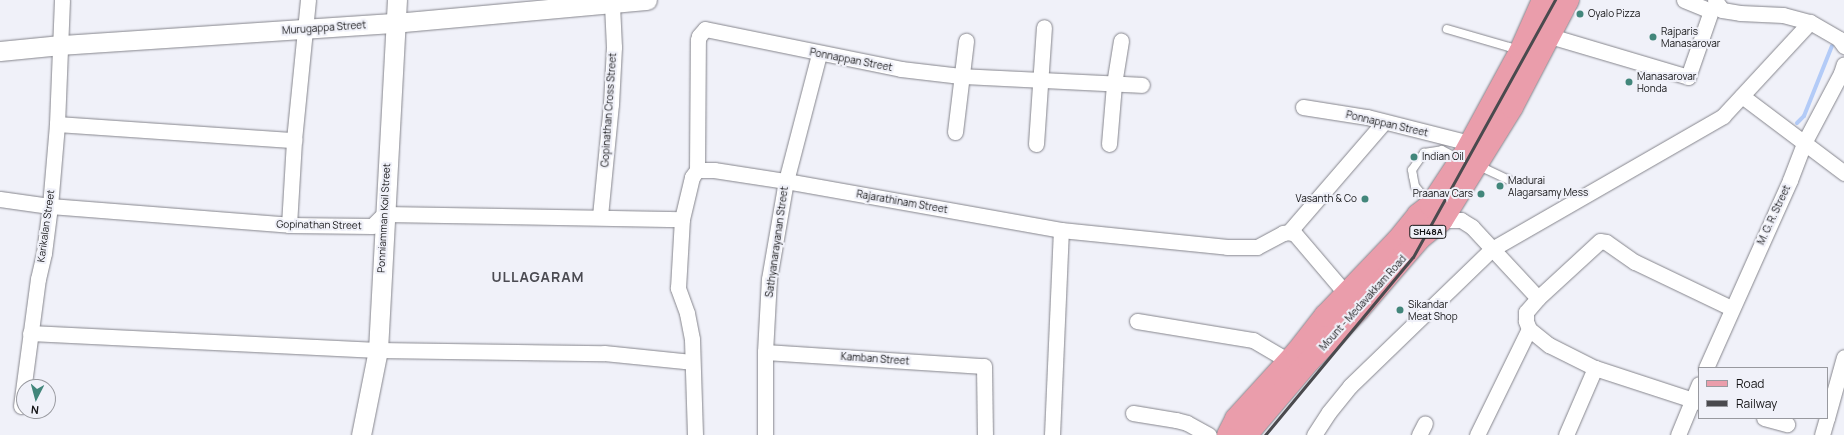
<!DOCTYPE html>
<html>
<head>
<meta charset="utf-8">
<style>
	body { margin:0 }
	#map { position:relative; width:1844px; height:435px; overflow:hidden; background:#f0f1f9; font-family:Manrope,sans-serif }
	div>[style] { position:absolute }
	.stream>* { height:4px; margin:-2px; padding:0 2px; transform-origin:2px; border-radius:2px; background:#b3cbf7 }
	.roads { filter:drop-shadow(0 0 1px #85858c) drop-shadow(0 0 1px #85858c) }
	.service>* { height:8px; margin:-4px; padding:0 4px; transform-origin:4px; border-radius:4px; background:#fff }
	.minor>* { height:15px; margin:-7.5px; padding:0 7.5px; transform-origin:7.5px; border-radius:7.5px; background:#fff }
	.tertiary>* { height:19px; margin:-9.5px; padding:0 9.5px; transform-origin:9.5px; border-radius:9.5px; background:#fff }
	.primary>* { height:22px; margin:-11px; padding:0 11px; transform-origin:11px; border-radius:11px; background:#ea9dab }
	.rail>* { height:3px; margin:-1.5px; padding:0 1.5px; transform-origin:1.5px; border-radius:1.5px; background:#4a4a4e }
	.dots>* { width:11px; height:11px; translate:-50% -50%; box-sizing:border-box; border:2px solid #f0f1f9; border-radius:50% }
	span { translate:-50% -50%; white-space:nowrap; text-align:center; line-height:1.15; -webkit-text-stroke:4px #f0f1f9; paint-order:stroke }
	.shield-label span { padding:1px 3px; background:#f0f1f9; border:1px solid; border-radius:3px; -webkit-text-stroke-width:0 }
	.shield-label { font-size:9px; color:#151517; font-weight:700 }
	.poi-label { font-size:10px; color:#151517 }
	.left { translate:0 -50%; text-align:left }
	.right { translate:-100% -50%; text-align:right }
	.street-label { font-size:10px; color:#151517 }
	.district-label { font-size:14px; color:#4b4b52; font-weight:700; letter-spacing:1px }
	.legend { position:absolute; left:1698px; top:367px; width:130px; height:52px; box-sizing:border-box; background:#f0f1f9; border:1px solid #98999f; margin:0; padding:5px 7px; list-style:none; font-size:12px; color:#151517 }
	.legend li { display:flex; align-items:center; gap:8px; height:20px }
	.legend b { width:20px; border:1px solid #98999f }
	.north { position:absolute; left:16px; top:379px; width:40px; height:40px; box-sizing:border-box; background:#f0f1f9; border:1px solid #98999f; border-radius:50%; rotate:186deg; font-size:11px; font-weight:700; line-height:16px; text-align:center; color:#151517 }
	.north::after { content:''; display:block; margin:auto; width:14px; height:18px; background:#42867b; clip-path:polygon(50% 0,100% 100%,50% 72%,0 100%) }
</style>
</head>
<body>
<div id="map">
	<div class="stream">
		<i style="left:1797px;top:123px;width:10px;rotate:-45deg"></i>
		<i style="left:1804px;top:116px;width:75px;rotate:-68.2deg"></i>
	</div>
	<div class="roads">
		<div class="service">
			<i style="left:1447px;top:29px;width:65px;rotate:16.2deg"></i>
			<i style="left:1509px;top:47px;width:11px;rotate:27deg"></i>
			<i style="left:1477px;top:165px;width:35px;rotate:25deg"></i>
			<i style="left:1430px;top:204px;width:23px;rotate:-130deg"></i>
			<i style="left:1415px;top:186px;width:10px;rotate:-101deg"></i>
			<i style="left:1413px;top:176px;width:6px;rotate:-99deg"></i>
			<i style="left:1412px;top:170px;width:21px;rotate:-55deg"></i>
			<i style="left:1424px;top:153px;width:18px;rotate:-9deg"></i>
			<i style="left:1442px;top:150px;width:21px;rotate:28deg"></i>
		</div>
		<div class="minor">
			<i style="left:1715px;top:0;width:12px;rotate:55deg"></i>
			<i style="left:1722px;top:10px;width:18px;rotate:9deg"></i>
			<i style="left:1740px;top:13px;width:43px;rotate:2.7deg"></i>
			<i style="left:1783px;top:15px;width:28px;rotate:15deg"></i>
			<i style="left:1810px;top:22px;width:34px;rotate:30deg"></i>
			<i style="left:1839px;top:39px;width:9px;rotate:54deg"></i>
			<i style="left:1550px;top:36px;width:144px;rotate:16.5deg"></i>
			<i style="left:1688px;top:77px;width:70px;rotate:-70.8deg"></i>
			<i style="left:1711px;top:11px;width:29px;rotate:-158deg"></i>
			<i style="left:1742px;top:96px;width:128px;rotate:37deg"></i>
			<i style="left:1303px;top:107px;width:65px;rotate:8.9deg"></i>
			<i style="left:1367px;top:117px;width:106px;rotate:14.2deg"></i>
			<i style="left:57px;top:124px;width:238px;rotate:3.9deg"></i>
			<i style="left:955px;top:132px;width:92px;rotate:-83.1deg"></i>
			<i style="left:1036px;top:144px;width:117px;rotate:-86.1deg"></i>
			<i style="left:1109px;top:144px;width:60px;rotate:-85.2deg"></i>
			<i style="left:1114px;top:84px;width:44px;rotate:-80.8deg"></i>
			<i style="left:697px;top:170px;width:130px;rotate:-89.6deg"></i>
			<i style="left:698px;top:40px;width:4px;rotate:-76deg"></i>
			<i style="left:699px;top:36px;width:9px;rotate:-49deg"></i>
			<i style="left:705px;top:29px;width:200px;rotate:11.5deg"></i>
			<i style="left:901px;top:69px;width:60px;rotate:6.7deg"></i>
			<i style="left:961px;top:76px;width:181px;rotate:2.8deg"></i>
			<i style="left:0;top:199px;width:50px;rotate:8deg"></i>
			<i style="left:50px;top:206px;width:240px;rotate:4.5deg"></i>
			<i style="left:289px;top:225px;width:83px;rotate:0.7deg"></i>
			<i style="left:372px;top:226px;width:17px;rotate:-45deg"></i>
			<i style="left:384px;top:214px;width:298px;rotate:1deg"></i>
			<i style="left:1437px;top:214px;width:8px;rotate:50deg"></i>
			<i style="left:1442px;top:220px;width:19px"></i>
			<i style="left:1461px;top:220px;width:13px;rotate:32deg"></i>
			<i style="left:1472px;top:227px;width:97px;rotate:47.1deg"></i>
			<i style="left:600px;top:216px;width:113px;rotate:-84.4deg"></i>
			<i style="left:611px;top:104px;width:57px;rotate:-87deg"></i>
			<i style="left:614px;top:47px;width:43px;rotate:-92.7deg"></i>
			<i style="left:289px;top:225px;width:85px;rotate:-86.6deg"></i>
			<i style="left:294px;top:140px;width:141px;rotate:-84.3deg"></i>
			<i style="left:1289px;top:232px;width:145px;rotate:-49.2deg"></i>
			<i style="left:1137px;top:321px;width:118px;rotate:9.3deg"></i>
			<i style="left:1253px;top:340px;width:42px;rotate:30.3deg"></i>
			<i style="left:1529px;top:329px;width:26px;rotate:39deg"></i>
			<i style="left:1549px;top:345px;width:51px;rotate:26.6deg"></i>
			<i style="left:1595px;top:368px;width:109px;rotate:18.1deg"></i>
			<i style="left:30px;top:333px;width:348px;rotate:2.8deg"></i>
			<i style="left:378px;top:350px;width:226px;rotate:0.8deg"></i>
			<i style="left:604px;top:353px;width:88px;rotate:5.8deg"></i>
			<i style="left:765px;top:352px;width:219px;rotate:3.7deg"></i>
			<i style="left:984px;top:366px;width:69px;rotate:89.2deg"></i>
			<i style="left:1706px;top:368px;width:206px;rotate:-65.9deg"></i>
			<i style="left:1790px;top:180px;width:40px;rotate:-69deg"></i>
			<i style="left:1804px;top:143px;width:79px;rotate:-62.1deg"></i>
			<i style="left:1841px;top:73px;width:9px;rotate:-72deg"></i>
			<i style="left:21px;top:406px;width:128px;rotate:-82.4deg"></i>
			<i style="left:38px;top:279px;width:27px;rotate:-77deg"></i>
			<i style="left:44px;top:253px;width:47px;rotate:-82.7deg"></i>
			<i style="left:50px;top:206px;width:82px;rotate:-85.1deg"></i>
			<i style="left:57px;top:124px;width:124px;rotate:-87.7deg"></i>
			<i style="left:1133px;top:413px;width:44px;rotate:9.2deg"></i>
			<i style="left:1176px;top:420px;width:11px;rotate:15deg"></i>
			<i style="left:1187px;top:423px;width:25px;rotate:29deg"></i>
			<i style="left:1764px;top:418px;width:24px;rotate:15deg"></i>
			<i style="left:1827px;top:418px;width:63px;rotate:-74.4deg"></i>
			<i style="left:695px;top:435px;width:96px;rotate:-91.8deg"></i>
			<i style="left:692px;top:339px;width:26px;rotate:-101deg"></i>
			<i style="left:687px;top:313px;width:27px;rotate:-110deg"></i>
			<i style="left:678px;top:288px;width:69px;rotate:-86.7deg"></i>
			<i style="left:682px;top:219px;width:43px;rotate:-76.6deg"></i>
			<i style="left:692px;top:177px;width:9px;rotate:-54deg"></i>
			<i style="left:697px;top:170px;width:17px"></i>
			<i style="left:714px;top:170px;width:73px;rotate:8.7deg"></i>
			<i style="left:786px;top:181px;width:279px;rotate:10.1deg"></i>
			<i style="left:1061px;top:230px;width:167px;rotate:5.8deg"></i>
			<i style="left:1227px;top:247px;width:30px"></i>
			<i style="left:1257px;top:247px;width:30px;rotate:-28deg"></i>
			<i style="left:1283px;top:233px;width:6px;rotate:-9deg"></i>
			<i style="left:1289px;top:232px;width:6px;rotate:18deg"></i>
			<i style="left:1295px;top:234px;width:79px;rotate:49.6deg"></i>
			<i style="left:765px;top:435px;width:83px;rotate:-90deg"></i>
			<i style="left:765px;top:352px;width:73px;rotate:-86.9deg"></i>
			<i style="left:769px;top:279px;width:99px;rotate:-80.2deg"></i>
			<i style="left:786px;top:181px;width:131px;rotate:-75.4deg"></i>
			<i style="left:1052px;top:435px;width:205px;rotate:-87.5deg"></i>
			<i style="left:1314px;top:435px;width:27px;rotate:-57deg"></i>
			<i style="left:1329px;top:412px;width:33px;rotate:-51deg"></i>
			<i style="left:1350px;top:386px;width:197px;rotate:-44deg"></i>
			<i style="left:1492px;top:249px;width:267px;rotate:-29.9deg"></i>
			<i style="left:1723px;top:116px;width:128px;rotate:-47.2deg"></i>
			<i style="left:1419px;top:435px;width:13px;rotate:-63deg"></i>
			<i style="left:1477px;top:435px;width:118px;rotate:-63.9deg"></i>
			<i style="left:1529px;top:329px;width:9px;rotate:-111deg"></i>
			<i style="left:1526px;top:321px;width:9px;rotate:-90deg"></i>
			<i style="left:1526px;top:312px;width:18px;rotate:-49deg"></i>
			<i style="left:1538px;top:298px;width:84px;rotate:-42.6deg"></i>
			<i style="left:1600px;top:241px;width:6px;rotate:9deg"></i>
			<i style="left:1606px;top:242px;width:35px;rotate:35deg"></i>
			<i style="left:1635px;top:262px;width:106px;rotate:25.6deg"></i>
			<i style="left:1566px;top:435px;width:73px;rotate:-66.6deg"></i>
			<i style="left:1678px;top:435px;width:55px;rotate:-67.6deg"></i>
			<i style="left:1822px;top:435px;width:18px;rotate:-74deg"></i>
		</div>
		<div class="tertiary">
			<i style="left:0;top:51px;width:61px;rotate:-5.6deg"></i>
			<i style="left:61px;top:45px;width:334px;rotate:-3.8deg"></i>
			<i style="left:394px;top:23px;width:254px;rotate:-5.2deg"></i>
			<i style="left:361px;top:435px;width:87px;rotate:-78.7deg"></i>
			<i style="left:378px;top:350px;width:351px;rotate:-86.9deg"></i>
		</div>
		<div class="primary">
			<i style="left:1228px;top:435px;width:18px;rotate:-63deg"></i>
			<i style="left:1236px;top:419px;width:91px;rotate:-47.7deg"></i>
			<i style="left:1297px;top:352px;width:46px;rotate:-52.1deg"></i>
			<i style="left:1325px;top:316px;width:105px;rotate:-46.2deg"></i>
			<i style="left:1398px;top:240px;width:32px;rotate:-51deg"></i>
			<i style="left:1418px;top:215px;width:16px;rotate:-38deg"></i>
			<i style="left:1431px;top:205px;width:60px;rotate:-56.6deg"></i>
			<i style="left:1464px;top:155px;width:117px;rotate:-61.5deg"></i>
			<i style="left:1520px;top:52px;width:57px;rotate:-66.1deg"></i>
			<i style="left:1246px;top:435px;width:97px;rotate:-49.6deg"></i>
			<i style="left:1309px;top:361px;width:71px;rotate:-46.1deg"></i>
			<i style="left:1358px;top:310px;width:95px;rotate:-49.3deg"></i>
			<i style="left:1420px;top:238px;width:28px;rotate:-39deg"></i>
			<i style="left:1442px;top:220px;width:133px;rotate:-58.2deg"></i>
			<i style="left:1512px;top:107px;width:121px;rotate:-62.4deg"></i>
		</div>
	</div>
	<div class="rail">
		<i style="left:1265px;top:435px;width:231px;rotate:-50.3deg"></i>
		<i style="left:1413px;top:257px;width:294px;rotate:-61.1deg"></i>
	</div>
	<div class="dots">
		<i style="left:1580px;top:14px;background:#42867b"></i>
		<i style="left:1653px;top:37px;background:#42867b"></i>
		<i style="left:1629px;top:82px;background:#42867b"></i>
		<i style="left:1414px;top:157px;background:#42867b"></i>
		<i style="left:1500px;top:186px;background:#42867b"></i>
		<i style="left:1481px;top:194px;background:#42867b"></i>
		<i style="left:1365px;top:199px;background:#42867b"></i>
		<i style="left:1400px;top:310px;background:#42867b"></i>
	</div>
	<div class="shield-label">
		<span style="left:1428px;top:232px">SH48A</span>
	</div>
	<div class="poi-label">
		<span class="left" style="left:1588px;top:14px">Oyalo Pizza</span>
		<span class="left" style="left:1661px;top:37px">Rajparis<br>Manasarovar</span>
		<span class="left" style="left:1637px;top:82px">Manasarovar<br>Honda</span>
		<span class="left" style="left:1422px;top:157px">Indian Oil</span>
		<span class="left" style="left:1508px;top:186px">Madurai<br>Alagarsamy Mess</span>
		<span class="right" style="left:1473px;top:194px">Praanav Cars</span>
		<span class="right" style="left:1357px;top:199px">Vasanth &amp; Co</span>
		<span class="left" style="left:1408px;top:310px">Sikandar<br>Meat Shop</span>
	</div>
	<div class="street-label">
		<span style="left:324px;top:28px;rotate:-4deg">Murugappa Street</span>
		<span style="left:851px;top:60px;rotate:11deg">Ponnappan Street</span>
		<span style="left:609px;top:110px;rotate:-86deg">Gopinathan Cross Street</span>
		<span style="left:1387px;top:124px;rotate:13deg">Ponnappan Street</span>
		<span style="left:902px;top:202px;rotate:10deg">Rajarathinam Street</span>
		<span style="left:1774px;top:215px;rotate:-65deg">M. G. R. Street</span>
		<span style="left:384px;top:218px;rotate:-87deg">Ponniamman Koil Street</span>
		<span style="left:319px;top:225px;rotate:1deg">Gopinathan Street</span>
		<span style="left:46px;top:226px;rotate:-82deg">Karikalan Street</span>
		<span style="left:777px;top:242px;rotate:-82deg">Sathyanarayanan Street</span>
		<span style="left:1363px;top:303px;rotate:-48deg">Mount - Medavakkam Road</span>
		<span style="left:875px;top:359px;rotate:4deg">Kamban Street</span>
	</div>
	<div class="district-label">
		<span style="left:538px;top:277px">ULLAGARAM</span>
	</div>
	<ul class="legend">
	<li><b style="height:5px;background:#ea9dab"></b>Road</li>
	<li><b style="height:5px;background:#4a4a4e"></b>Railway</li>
	</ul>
	<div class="north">N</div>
</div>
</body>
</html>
